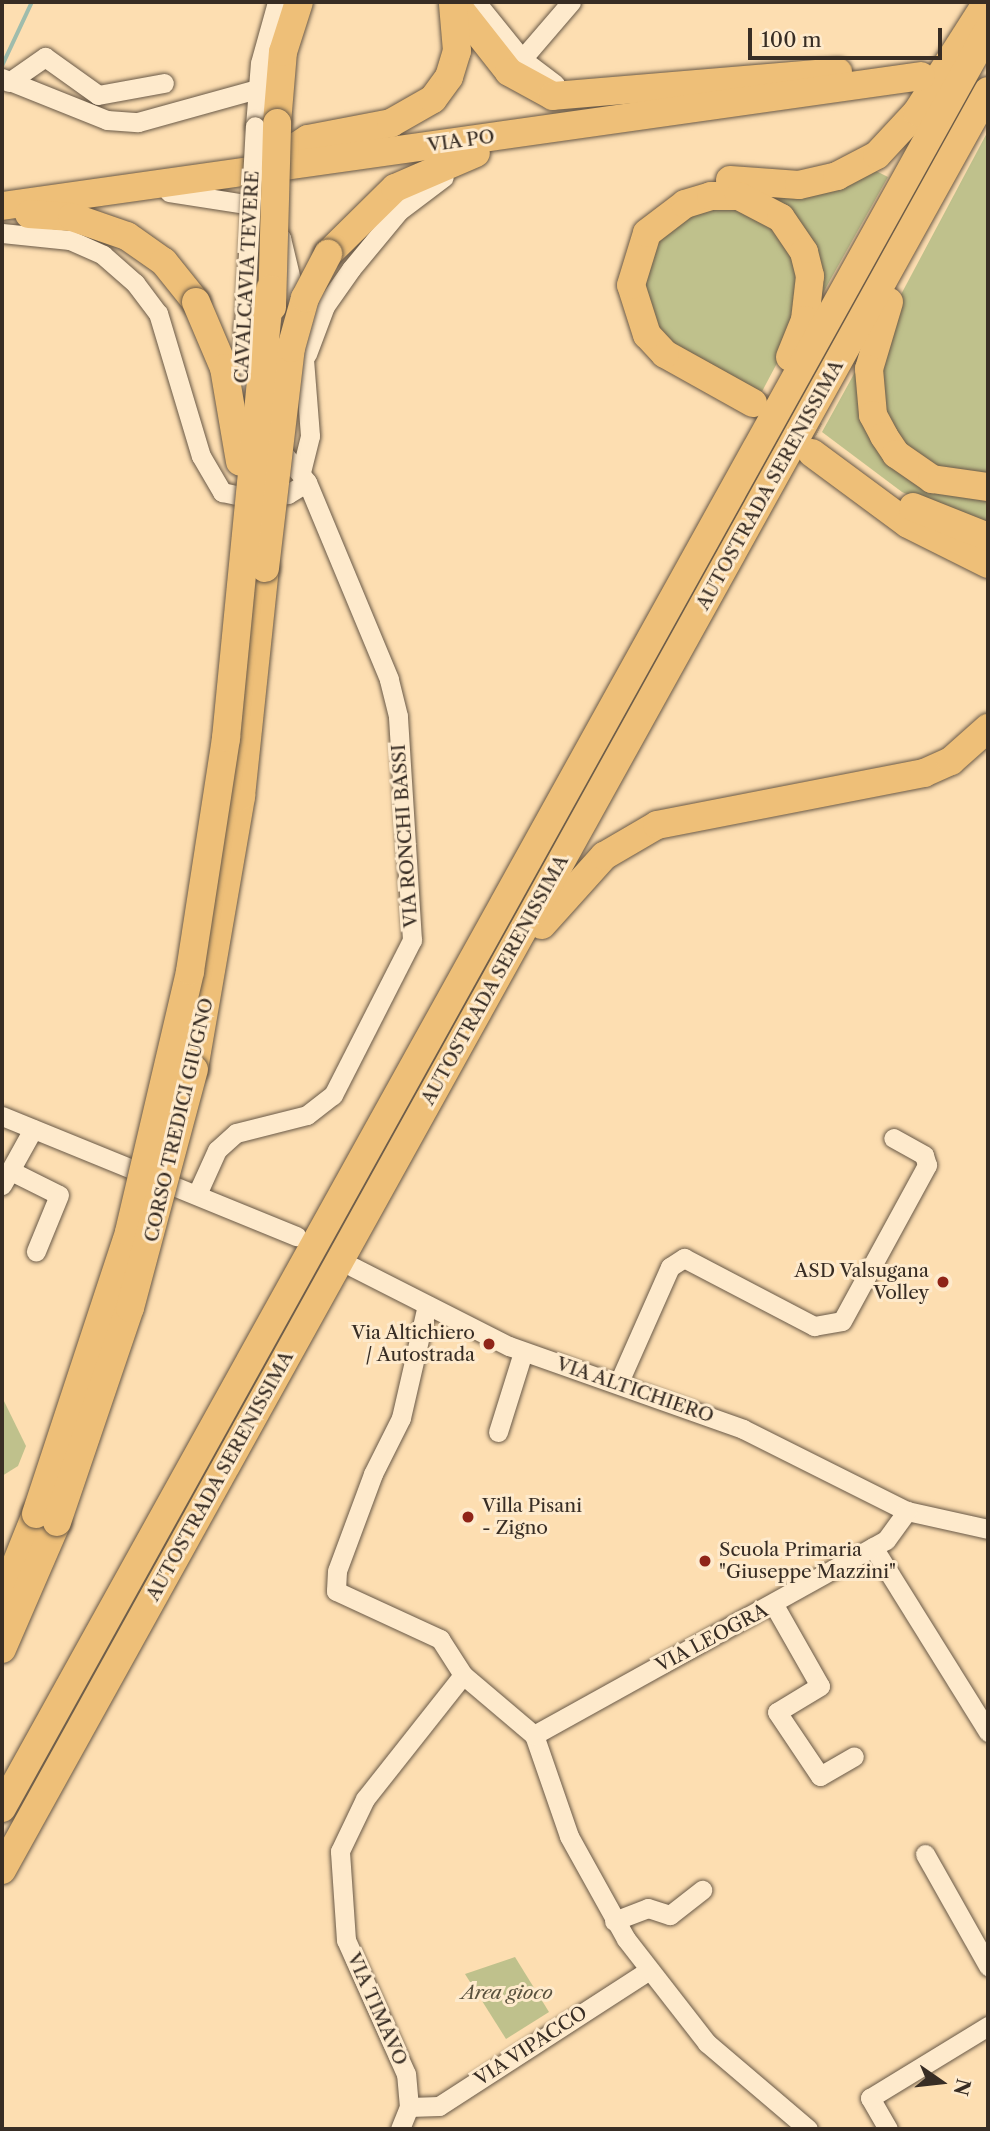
<!DOCTYPE html>
<html>
<head>
<meta charset="utf-8">
<style>
	body { margin:0 }
	#map { position:relative; width:990px; height:2131px; overflow:hidden; background:#fddeb1; font-family:"Libre Caslon Text",serif }
	div>[style] { position:absolute }
	.green>* { inset:0; background:#bfc18c }
	.stream>* { height:3.5px; margin:-1.75px; padding:0 1.75px; transform-origin:1.75px; border-radius:1.75px; background:#9fbcac }
	.highway-tunnel>* { height:28px; margin-top:-14px; transform-origin:0; background:repeating-linear-gradient(90deg,#d6bb95 0 28px,transparent 0 42px) }
	.roads { filter:drop-shadow(0 0 2px #695947) drop-shadow(0 0 2px #695947) }
	.minor>* { height:19px; margin:-9.5px; padding:0 9.5px; transform-origin:9.5px; border-radius:9.5px; background:#feeacc }
	.highway>* { height:28px; margin:-14px; padding:0 14px; transform-origin:14px; border-radius:14px; background:#eebf78 }
	.bridges { filter:drop-shadow(0 0 2px #695947) drop-shadow(0 0 2px #695947) }
	.minor-bridge>* { height:19px; margin:-9.5px; padding:0 9.5px; transform-origin:9.5px; border-radius:9.5px; background:#feeacc }
	.highway-bridge>* { height:28px; margin:-14px; padding:0 14px; transform-origin:14px; border-radius:14px; background:#eebf78 }
	.dots>* { width:19px; height:19px; translate:-50% -50%; box-sizing:border-box; border:4px solid #feeacc; border-radius:50% }
	span { translate:-50% -50%; white-space:nowrap; text-align:center; line-height:1.15; -webkit-text-stroke:6px #feeacc; paint-order:stroke }
	.street-label { font-size:19px; color:#382d24 }
	.poi-label { font-size:19px; color:#382d24 }
	.right { translate:-100% -50%; text-align:right }
	.left { translate:0 -50%; text-align:left }
	.park-label { font-size:19px; color:#5a523e; font-style:italic }
	.frame { position:absolute; inset:0; border:4px solid #382d24; pointer-events:none }
	.north { position:absolute; left:906px; top:2047px; width:70px; height:70px; -webkit-text-stroke:5px #feeacc; paint-order:stroke; rotate:104deg; font-size:19px; font-weight:700; line-height:28px; text-align:center; color:#382d24 }
	.north::after { content:''; display:block; margin:auto; width:24px; height:32px; background:#382d24; clip-path:polygon(50% 0,100% 100%,50% 72%,0 100%) }
	.scale { position:absolute; left:748px; top:28px; width:194px; height:32px; box-sizing:border-box; border:4px solid #382d24; border-top:0; padding-left:9px; font-size:21px; line-height:24px; white-space:nowrap; color:#382d24; -webkit-text-stroke:5px #feeacc; paint-order:stroke }
</style>
</head>
<body>
<div id="map">
	<div class="green">
		<i style="clip-path:polygon(988px 131px,988px 478px,942px 474px,893px 438px,877px 375px,897px 302px)"></i>
		<i style="clip-path:polygon(872px 169px,888px 177px,819px 300px,756px 191px)"></i>
		<i style="clip-path:polygon(729px 204px,767px 216px,800px 262px,793px 333px,758px 399px,663px 345px,645px 316px,643px 262px,671px 221px)"></i>
		<i style="clip-path:polygon(860px 363px,872px 432px,988px 494px,988px 530px,902px 492px,822px 432px)"></i>
		<i style="clip-path:polygon(2px 1397px,26px 1446px,18px 1466px,2px 1476px)"></i>
		<i style="clip-path:polygon(515px 1957px,549px 2012px,506px 2039px,465px 1974px)"></i>
	</div>
	<div class="stream">
		<i style="left:2px;top:66px;width:71px;rotate:-64.9deg"></i>
	</div>
	<div class="highway-tunnel">
		<i style="left:754px;top:403px;width:74px;rotate:28.3deg"></i>
	</div>
	<div class="roads">
		<div class="minor">
			<i style="left:476px;top:2px;width:73px;rotate:51.1deg"></i>
			<i style="left:522px;top:59px;width:41px;rotate:37.1deg"></i>
			<i style="left:522px;top:59px;width:75px;rotate:-49.3deg"></i>
			<i style="left:2px;top:78px;width:113px;rotate:21.8deg"></i>
			<i style="left:107px;top:120px;width:31px;rotate:4deg"></i>
			<i style="left:138px;top:122px;width:123px;rotate:-15.5deg"></i>
			<i style="left:9px;top:82px;width:44px;rotate:-34.8deg"></i>
			<i style="left:45px;top:57px;width:65px;rotate:35.6deg"></i>
			<i style="left:98px;top:95px;width:67px;rotate:-10.3deg"></i>
			<i style="left:255px;top:126px;width:63px;rotate:-85.5deg"></i>
			<i style="left:260px;top:63px;width:63px;rotate:-74.4deg"></i>
			<i style="left:169px;top:192px;width:83px;rotate:9deg"></i>
			<i style="left:251px;top:205px;width:45px;rotate:47.7deg"></i>
			<i style="left:281px;top:238px;width:85px;rotate:76.5deg"></i>
			<i style="left:301px;top:321px;width:115px;rotate:85.5deg"></i>
			<i style="left:310px;top:436px;width:36px;rotate:104deg"></i>
			<i style="left:2px;top:233px;width:68px;rotate:5.9deg"></i>
			<i style="left:70px;top:240px;width:36px;rotate:24deg"></i>
			<i style="left:103px;top:255px;width:43px;rotate:41.2deg"></i>
			<i style="left:135px;top:283px;width:38px;rotate:53deg"></i>
			<i style="left:158px;top:313px;width:149px;rotate:73.3deg"></i>
			<i style="left:201px;top:456px;width:42px;rotate:59.7deg"></i>
			<i style="left:222px;top:492px;width:29px;rotate:12deg"></i>
			<i style="left:250px;top:498px;width:38px;rotate:-6deg"></i>
			<i style="left:288px;top:494px;width:22px;rotate:-32deg"></i>
			<i style="left:307px;top:354px;width:51px;rotate:-69.4deg"></i>
			<i style="left:325px;top:306px;width:45px;rotate:-54.9deg"></i>
			<i style="left:351px;top:269px;width:75px;rotate:-50.4deg"></i>
			<i style="left:399px;top:211px;width:56px;rotate:-37.1deg"></i>
			<i style="left:241px;top:403px;width:76px;rotate:-87.7deg"></i>
			<i style="left:2px;top:1116px;width:318px;rotate:22.2deg"></i>
			<i style="left:13px;top:1172px;width:51px;rotate:26.6deg"></i>
			<i style="left:59px;top:1195px;width:61px;rotate:112.3deg"></i>
			<i style="left:2px;top:1185px;width:64px;rotate:-61deg"></i>
			<i style="left:198px;top:1192px;width:46px;rotate:-65.7deg"></i>
			<i style="left:217px;top:1150px;width:25px;rotate:-42deg"></i>
			<i style="left:236px;top:1133px;width:73px;rotate:-14.2deg"></i>
			<i style="left:307px;top:1115px;width:33px;rotate:-38deg"></i>
			<i style="left:333px;top:1095px;width:174px;rotate:-63deg"></i>
			<i style="left:412px;top:940px;width:224px;rotate:-93.6deg"></i>
			<i style="left:398px;top:716px;width:38px;rotate:-104deg"></i>
			<i style="left:389px;top:679px;width:213px;rotate:-112.6deg"></i>
			<i style="left:307px;top:482px;width:53px;rotate:-129.7deg"></i>
			<i style="left:353px;top:1267px;width:175px;rotate:26.9deg"></i>
			<i style="left:509px;top:1346px;width:248px;rotate:19.5deg"></i>
			<i style="left:743px;top:1429px;width:183px;rotate:26.6deg"></i>
			<i style="left:907px;top:1511px;width:83px;rotate:12.5deg"></i>
			<i style="left:427px;top:1305px;width:116px;rotate:103deg"></i>
			<i style="left:401px;top:1418px;width:63px;rotate:116.6deg"></i>
			<i style="left:373px;top:1474px;width:103px;rotate:110.4deg"></i>
			<i style="left:337px;top:1571px;width:20px;rotate:93deg"></i>
			<i style="left:336px;top:1591px;width:115px;rotate:24.8deg"></i>
			<i style="left:440px;top:1639px;width:43px;rotate:57.4deg"></i>
			<i style="left:463px;top:1675px;width:93px;rotate:40.2deg"></i>
			<i style="left:619px;top:1382px;width:126px;rotate:-66.1deg"></i>
			<i style="left:670px;top:1267px;width:17px;rotate:-33deg"></i>
			<i style="left:684px;top:1258px;width:147px;rotate:27.6deg"></i>
			<i style="left:814px;top:1326px;width:28px;rotate:-10deg"></i>
			<i style="left:842px;top:1321px;width:178px;rotate:-61.4deg"></i>
			<i style="left:927px;top:1165px;width:10px;rotate:-107deg"></i>
			<i style="left:924px;top:1155px;width:35px;rotate:-151deg"></i>
			<i style="left:498px;top:1432px;width:84px;rotate:-72.6deg"></i>
			<i style="left:873px;top:1547px;width:218px;rotate:58.1deg"></i>
			<i style="left:774px;top:1605px;width:93px;rotate:60.4deg"></i>
			<i style="left:820px;top:1686px;width:50px;rotate:148.8deg"></i>
			<i style="left:777px;top:1712px;width:77px;rotate:56.1deg"></i>
			<i style="left:820px;top:1776px;width:39px;rotate:-30deg"></i>
			<i style="left:925px;top:1854px;width:129px;rotate:60.6deg"></i>
			<i style="left:614px;top:1921px;width:36px;rotate:-21deg"></i>
			<i style="left:648px;top:1908px;width:23px;rotate:18deg"></i>
			<i style="left:670px;top:1915px;width:41px;rotate:-38deg"></i>
			<i style="left:409px;top:2107px;width:30px;rotate:-2deg"></i>
			<i style="left:439px;top:2106px;width:250px;rotate:-32.9deg"></i>
			<i style="left:400px;top:2129px;width:24px;rotate:-68deg"></i>
			<i style="left:409px;top:2107px;width:33px;rotate:-95deg"></i>
			<i style="left:406px;top:2074px;width:147px;rotate:-114.1deg"></i>
			<i style="left:346px;top:1940px;width:89px;rotate:-93.9deg"></i>
			<i style="left:340px;top:1851px;width:58px;rotate:-64.3deg"></i>
			<i style="left:365px;top:1799px;width:158px;rotate:-51.7deg"></i>
			<i style="left:808px;top:2129px;width:133px;rotate:-139.6deg"></i>
			<i style="left:707px;top:2043px;width:132px;rotate:-127.9deg"></i>
			<i style="left:626px;top:1939px;width:118px;rotate:-119deg"></i>
			<i style="left:569px;top:1836px;width:107px;rotate:-109.1deg"></i>
			<i style="left:534px;top:1735px;width:402px;rotate:-29deg"></i>
			<i style="left:886px;top:1540px;width:36px;rotate:-54deg"></i>
			<i style="left:888px;top:2129px;width:36px;rotate:-120deg"></i>
			<i style="left:870px;top:2098px;width:138px;rotate:-31.4deg"></i>
		</div>
		<div class="highway">
			<i style="left:454px;top:2px;width:89px;rotate:51.8deg"></i>
			<i style="left:509px;top:72px;width:50px;rotate:28.6deg"></i>
			<i style="left:553px;top:96px;width:286px;rotate:-4.8deg"></i>
			<i style="left:277px;top:123px;width:71px;rotate:-85.2deg"></i>
			<i style="left:283px;top:52px;width:52px;rotate:-72.3deg"></i>
			<i style="left:291px;top:150px;width:20px;rotate:-33deg"></i>
			<i style="left:308px;top:139px;width:85px;rotate:-10.9deg"></i>
			<i style="left:391px;top:123px;width:48px;rotate:-29.7deg"></i>
			<i style="left:433px;top:99px;width:27px;rotate:-54deg"></i>
			<i style="left:449px;top:77px;width:27px;rotate:-73deg"></i>
			<i style="left:457px;top:51px;width:47px;rotate:-94.9deg"></i>
			<i style="left:730px;top:180px;width:69px;rotate:4.1deg"></i>
			<i style="left:799px;top:185px;width:39px;rotate:-13deg"></i>
			<i style="left:837px;top:176px;width:45px;rotate:-27.7deg"></i>
			<i style="left:877px;top:155px;width:59px;rotate:-47.1deg"></i>
			<i style="left:917px;top:112px;width:130px;rotate:-57.5deg"></i>
			<i style="left:2px;top:206px;width:928px;rotate:-8.05deg"></i>
			<i style="left:29px;top:214px;width:43px;rotate:4deg"></i>
			<i style="left:72px;top:217px;width:58px;rotate:19.1deg"></i>
			<i style="left:127px;top:236px;width:45px;rotate:35.1deg"></i>
			<i style="left:164px;top:262px;width:51px;rotate:51.3deg"></i>
			<i style="left:328px;top:254px;width:94px;rotate:-44.6deg"></i>
			<i style="left:395px;top:188px;width:88px;rotate:-23.4deg"></i>
			<i style="left:889px;top:302px;width:70px;rotate:106.6deg"></i>
			<i style="left:869px;top:369px;width:46px;rotate:85deg"></i>
			<i style="left:873px;top:415px;width:24px;rotate:62deg"></i>
			<i style="left:884px;top:436px;width:22px;rotate:56deg"></i>
			<i style="left:896px;top:454px;width:44px;rotate:34.8deg"></i>
			<i style="left:932px;top:479px;width:57px;rotate:8.1deg"></i>
			<i style="left:753px;top:403px;width:101px;rotate:-150.9deg"></i>
			<i style="left:665px;top:354px;width:26px;rotate:-133deg"></i>
			<i style="left:647px;top:335px;width:52px;rotate:-107.7deg"></i>
			<i style="left:631px;top:285px;width:54px;rotate:-72.9deg"></i>
			<i style="left:647px;top:233px;width:48px;rotate:-37.3deg"></i>
			<i style="left:685px;top:204px;width:27px;rotate:-17deg"></i>
			<i style="left:711px;top:196px;width:28px"></i>
			<i style="left:739px;top:196px;width:47px;rotate:27.6deg"></i>
			<i style="left:781px;top:218px;width:41px;rotate:55.9deg"></i>
			<i style="left:804px;top:252px;width:25px;rotate:76deg"></i>
			<i style="left:810px;top:276px;width:44px;rotate:96.5deg"></i>
			<i style="left:805px;top:320px;width:40px;rotate:112deg"></i>
			<i style="left:812px;top:453px;width:119px;rotate:36.5deg"></i>
			<i style="left:908px;top:524px;width:89px;rotate:26.6deg"></i>
			<i style="left:913px;top:507px;width:81px;rotate:21.8deg"></i>
			<i style="left:542px;top:925px;width:93px;rotate:-48.1deg"></i>
			<i style="left:604px;top:856px;width:61px;rotate:-30.3deg"></i>
			<i style="left:657px;top:825px;width:272px;rotate:-11deg"></i>
			<i style="left:924px;top:773px;width:30px;rotate:-24deg"></i>
			<i style="left:951px;top:761px;width:50px;rotate:-41.7deg"></i>
			<i style="left:194px;top:1069px;width:277px;rotate:-80.2deg"></i>
			<i style="left:241px;top:796px;width:229px;rotate:-84deg"></i>
			<i style="left:2px;top:1599px;width:92px;rotate:-68.2deg"></i>
			<i style="left:2px;top:1649px;width:138px;rotate:-66.6deg"></i>
			<i style="left:2px;top:1808px;width:2032px;rotate:-60.98deg"></i>
			<i style="left:2px;top:1870px;width:2034px;rotate:-61deg"></i>
		</div>
	</div>
	<div class="bridges">
		<div class="minor-bridge">
			<i style="left:244px;top:327px;width:201px;rotate:-86.9deg"></i>
		</div>
		<div class="highway-bridge">
			<i style="left:196px;top:302px;width:72px;rotate:67deg"></i>
			<i style="left:224px;top:368px;width:95px;rotate:80.3deg"></i>
			<i style="left:272px;top:307px;width:184px;rotate:-88.4deg"></i>
			<i style="left:265px;top:568px;width:222px;rotate:-83.3deg"></i>
			<i style="left:291px;top:348px;width:52px;rotate:-74.4deg"></i>
			<i style="left:305px;top:298px;width:50px;rotate:-62.4deg"></i>
			<i style="left:36px;top:1514px;width:297px;rotate:-71.7deg"></i>
			<i style="left:129px;top:1232px;width:268px;rotate:-76.8deg"></i>
			<i style="left:190px;top:971px;width:236px;rotate:-81.2deg"></i>
			<i style="left:226px;top:738px;width:451px;rotate:-84.4deg"></i>
			<i style="left:57px;top:1522px;width:226px;rotate:-71.2deg"></i>
			<i style="left:130px;top:1308px;width:247px;rotate:-75deg"></i>
		</div>
	</div>
	<div class="dots">
		<i style="left:943px;top:1282px;background:#8f2418"></i>
		<i style="left:489px;top:1344px;background:#8f2418"></i>
		<i style="left:468px;top:1517px;background:#8f2418"></i>
		<i style="left:705px;top:1561px;background:#8f2418"></i>
	</div>
	<div class="street-label">
		<span style="left:461px;top:141px;rotate:-8deg">VIA PO</span>
		<span style="left:247px;top:277px;rotate:-87deg">CAVALCAVIA TEVERE</span>
		<span style="left:770px;top:485px;rotate:-61deg">AUTOSTRADA SERENISSIMA</span>
		<span style="left:405px;top:836px;rotate:-94deg">VIA RONCHI BASSI</span>
		<span style="left:495px;top:980px;rotate:-61deg">AUTOSTRADA SERENISSIMA</span>
		<span style="left:179px;top:1120px;rotate:-77deg">CORSO TREDICI GIUGNO</span>
		<span style="left:635px;top:1390px;rotate:19deg">VIA ALTICHIERO</span>
		<span style="left:220px;top:1476px;rotate:-61deg">AUTOSTRADA SERENISSIMA</span>
		<span style="left:712px;top:1638px;rotate:-28deg">VIA LEOGRA</span>
		<span style="left:377px;top:2009px;rotate:66deg">VIA TIMAVO</span>
		<span style="left:531px;top:2046px;rotate:-33deg">VIA VIPACCO</span>
	</div>
	<div class="poi-label">
		<span class="right" style="left:929px;top:1282px">ASD Valsugana<br>Volley</span>
		<span class="right" style="left:475px;top:1344px">Via Altichiero<br>/ Autostrada</span>
		<span class="left" style="left:482px;top:1517px">Villa Pisani<br>- Zigno</span>
		<span class="left" style="left:719px;top:1561px">Scuola Primaria<br>"Giuseppe Mazzini"</span>
	</div>
	<div class="park-label">
		<span style="left:507px;top:1993px">Area gioco</span>
	</div>
	<div class="frame"></div>
	<div class="north">N</div>
	<div class="scale">100 m</div>
</div>
</body>
</html>
